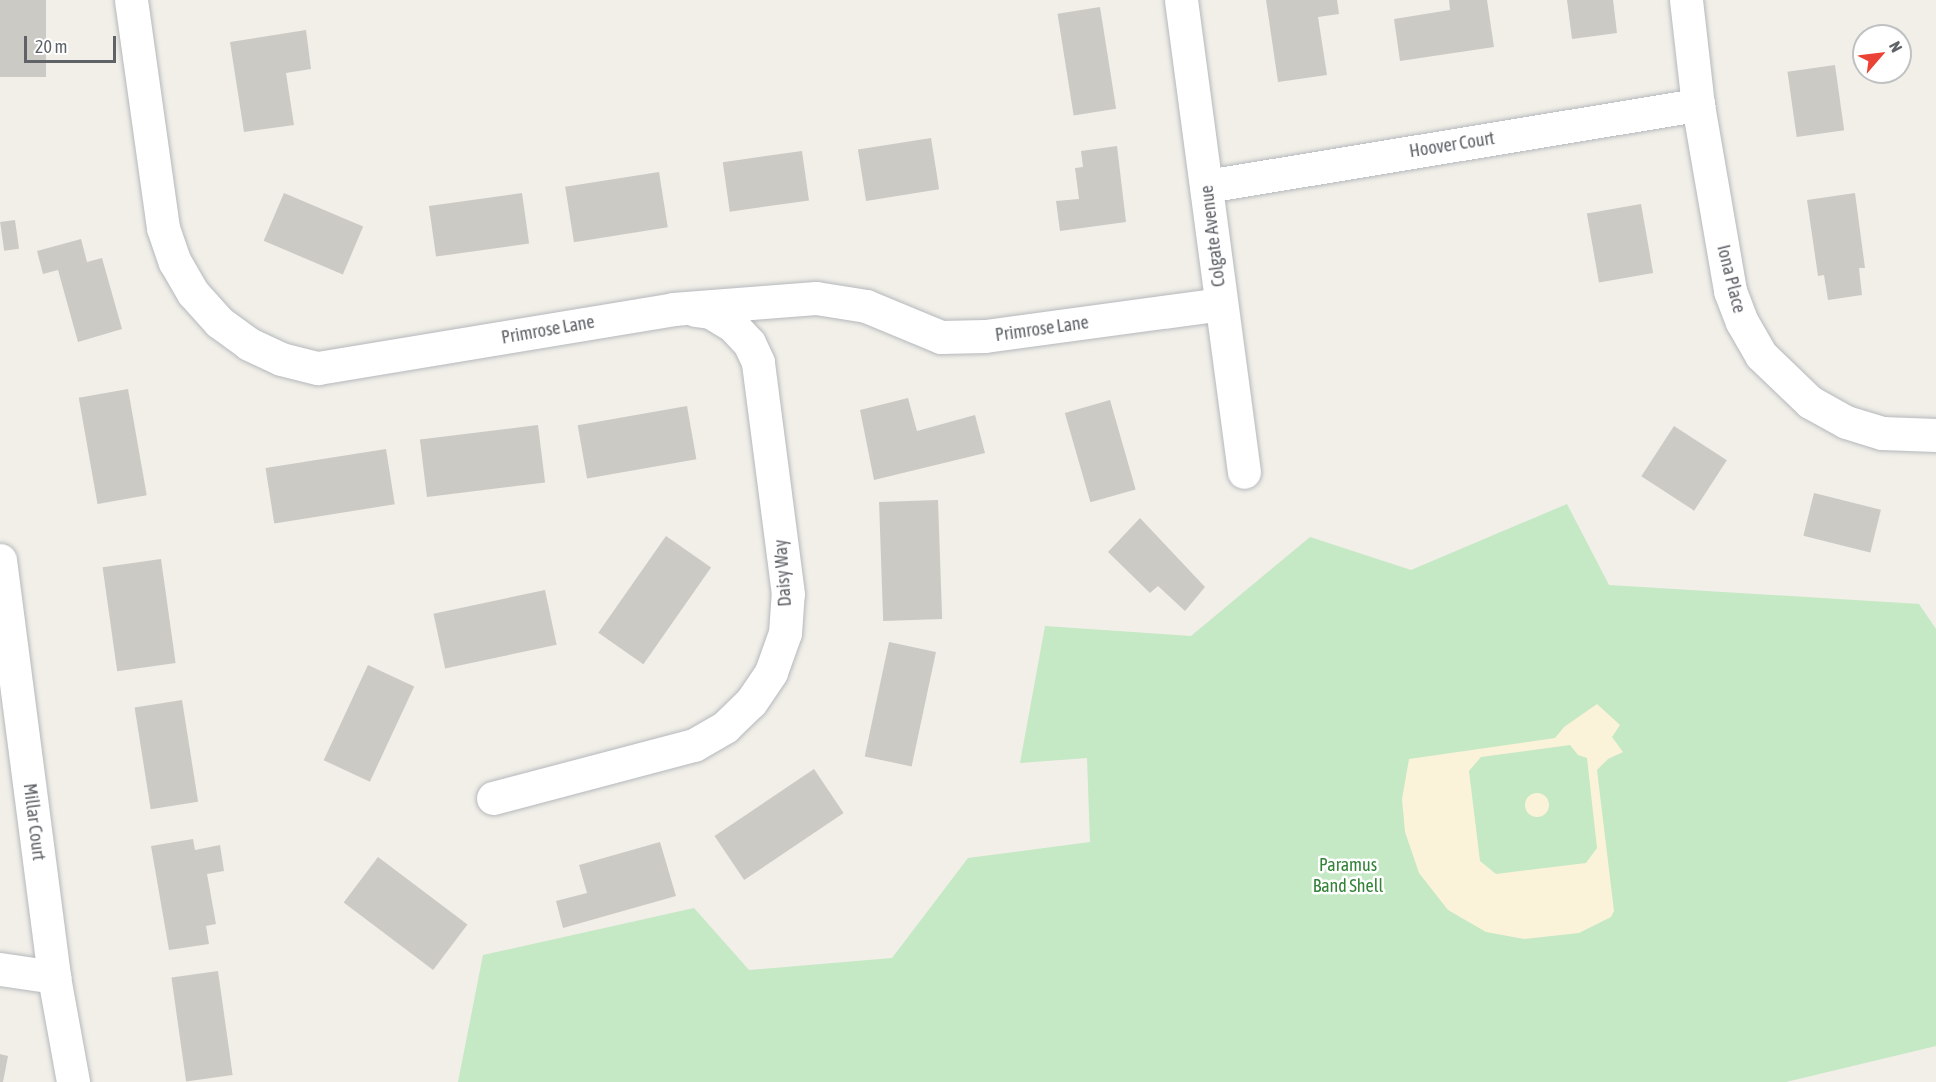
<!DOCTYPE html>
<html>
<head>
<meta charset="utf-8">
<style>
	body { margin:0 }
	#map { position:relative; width:1936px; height:1082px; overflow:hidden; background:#f1efe8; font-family:"Asap Condensed",sans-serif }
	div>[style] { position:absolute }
	.green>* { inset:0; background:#c5e8c5 }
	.sand>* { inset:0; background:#fbf3d9 }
	.round { border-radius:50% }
	.building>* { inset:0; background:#cccac5; transform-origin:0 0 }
	.roads { filter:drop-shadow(0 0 2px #b5b8bc) drop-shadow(0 0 2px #b5b8bc) }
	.minor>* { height:33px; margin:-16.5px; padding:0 16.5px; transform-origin:16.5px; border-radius:16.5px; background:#fff }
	span { translate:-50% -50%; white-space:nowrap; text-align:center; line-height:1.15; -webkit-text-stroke:5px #fff; paint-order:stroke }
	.street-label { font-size:18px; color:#5f6368 }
	.park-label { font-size:18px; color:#348238 }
	.north { position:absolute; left:1852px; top:24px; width:60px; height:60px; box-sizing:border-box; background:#fff; border:2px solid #bfc1c3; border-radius:50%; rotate:62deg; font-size:16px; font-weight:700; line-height:24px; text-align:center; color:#5f6368 }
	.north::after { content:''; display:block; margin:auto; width:21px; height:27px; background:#ea4335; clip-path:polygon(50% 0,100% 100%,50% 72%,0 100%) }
	.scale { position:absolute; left:24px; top:36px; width:92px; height:27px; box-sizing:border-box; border:3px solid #5f6368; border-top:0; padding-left:8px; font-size:18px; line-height:21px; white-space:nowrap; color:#5f6368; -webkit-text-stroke:4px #fff; paint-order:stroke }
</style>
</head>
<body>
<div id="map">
	<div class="green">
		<i style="clip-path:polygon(1567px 504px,1609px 585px,1919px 604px,1936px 629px,1936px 1046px,1786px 1082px,458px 1082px,483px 955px,694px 908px,749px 970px,892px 958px,968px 858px,1090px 842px,1087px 758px,1020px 763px,1045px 626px,1191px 636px,1310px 537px,1411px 570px)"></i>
	</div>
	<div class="sand">
		<i style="clip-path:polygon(evenodd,1597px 704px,1620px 725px,1612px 737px,1623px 752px,1608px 759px,1597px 770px,1614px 911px,1611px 917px,1579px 933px,1524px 939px,1486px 932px,1448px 910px,1419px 873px,1405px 832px,1402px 799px,1409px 759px,1555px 738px,1564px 727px,1597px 704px,1570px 745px,1578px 755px,1587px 758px,1597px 848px,1586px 863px,1496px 874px,1480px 861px,1469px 771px,1481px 757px,1570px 745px)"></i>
		<i class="round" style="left:1525px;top:793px;width:24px;height:24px"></i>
	</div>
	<div class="building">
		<i style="left:0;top:0;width:46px;height:77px"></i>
		<i style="clip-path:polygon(1266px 0,1337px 0,1339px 14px,1318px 17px,1327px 75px,1278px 82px)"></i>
		<i style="clip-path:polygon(1449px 0,1487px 0,1494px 47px,1400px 61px,1394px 19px,1450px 10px)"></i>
		<i style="clip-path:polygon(1567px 0,1613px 0,1617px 33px,1572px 39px)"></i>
		<i style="left:1100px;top:7px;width:103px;height:43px;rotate:81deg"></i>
		<i style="clip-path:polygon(306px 30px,311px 69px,286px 73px,294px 125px,244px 132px,230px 42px)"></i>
		<i style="left:1835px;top:65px;width:66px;height:48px;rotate:82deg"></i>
		<i style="left:931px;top:138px;width:52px;height:74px;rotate:81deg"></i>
		<i style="clip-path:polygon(1117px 146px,1126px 222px,1060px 231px,1056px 201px,1079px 199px,1075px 168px,1083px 167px,1081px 151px)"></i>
		<i style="left:802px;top:151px;width:50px;height:80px;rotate:82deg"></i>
		<i style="left:659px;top:172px;width:56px;height:95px;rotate:81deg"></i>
		<i style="left:284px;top:193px;width:86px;height:52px;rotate:23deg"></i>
		<i style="left:522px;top:193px;width:51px;height:94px;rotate:82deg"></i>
		<i style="clip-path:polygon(1855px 193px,1865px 268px,1859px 268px,1862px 295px,1828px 300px,1824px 275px,1818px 276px,1807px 200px)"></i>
		<i style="left:1641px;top:204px;width:70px;height:55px;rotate:80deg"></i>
		<i style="left:15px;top:220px;width:29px;height:15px;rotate:82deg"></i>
		<i style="clip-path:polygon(81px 239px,87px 262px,102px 258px,122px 329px,78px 342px,58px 270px,43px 274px,37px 251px)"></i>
		<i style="left:128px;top:389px;width:108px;height:50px;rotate:80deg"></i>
		<i style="clip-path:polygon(908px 398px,917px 431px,975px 415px,985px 453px,874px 480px,860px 410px)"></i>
		<i style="left:1110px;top:400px;width:93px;height:47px;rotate:74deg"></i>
		<i style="left:687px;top:406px;width:54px;height:111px;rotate:80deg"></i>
		<i style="left:538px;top:425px;width:58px;height:119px;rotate:83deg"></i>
		<i style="left:1674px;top:426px;width:63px;height:60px;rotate:33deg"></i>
		<i style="left:386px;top:449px;width:56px;height:122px;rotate:81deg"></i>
		<i style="left:1814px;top:493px;width:69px;height:44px;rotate:14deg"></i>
		<i style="left:938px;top:500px;width:119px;height:59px;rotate:88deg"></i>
		<i style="clip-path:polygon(1140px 518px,1205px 587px,1185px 611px,1158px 586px,1150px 593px,1108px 552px)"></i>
		<i style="left:666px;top:536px;width:55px;height:118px;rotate:35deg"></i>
		<i style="left:161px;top:559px;width:105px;height:59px;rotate:82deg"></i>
		<i style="left:545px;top:590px;width:56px;height:114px;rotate:78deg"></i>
		<i style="left:889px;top:642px;width:48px;height:117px;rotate:12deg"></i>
		<i style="left:368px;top:665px;width:51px;height:105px;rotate:25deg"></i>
		<i style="left:182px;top:700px;width:103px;height:48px;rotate:81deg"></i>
		<i style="left:814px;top:769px;width:53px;height:120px;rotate:56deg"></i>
		<i style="clip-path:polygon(193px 839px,195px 850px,220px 845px,224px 871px,207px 874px,216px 924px,206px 926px,209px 944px,169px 950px,151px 846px)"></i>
		<i style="clip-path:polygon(660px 842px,676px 896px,563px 928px,556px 901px,587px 893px,579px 865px)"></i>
		<i style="left:378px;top:857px;width:112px;height:57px;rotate:37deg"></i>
		<i style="left:218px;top:971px;width:105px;height:47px;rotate:82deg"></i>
		<i style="clip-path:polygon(0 1054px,8px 1056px,3px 1082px,0 1082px)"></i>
	</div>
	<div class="roads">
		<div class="minor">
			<i style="left:131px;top:0;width:230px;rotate:82deg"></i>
			<i style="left:163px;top:228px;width:36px;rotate:71deg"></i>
			<i style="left:175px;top:262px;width:36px;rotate:60deg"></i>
			<i style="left:193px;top:293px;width:39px;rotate:48deg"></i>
			<i style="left:219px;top:322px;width:37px;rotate:36deg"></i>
			<i style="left:249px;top:344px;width:35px;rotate:25deg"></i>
			<i style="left:281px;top:359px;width:38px;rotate:14deg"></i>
			<i style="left:318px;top:368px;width:360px;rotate:-9.4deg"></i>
			<i style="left:673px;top:309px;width:143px;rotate:-4.4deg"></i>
			<i style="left:816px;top:298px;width:51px;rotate:9.1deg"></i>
			<i style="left:866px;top:306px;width:81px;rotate:22.5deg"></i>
			<i style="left:941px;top:337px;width:44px;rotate:-1.3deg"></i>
			<i style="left:985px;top:336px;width:238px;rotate:-7.7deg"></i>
			<i style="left:1181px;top:0;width:476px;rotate:82.4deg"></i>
			<i style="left:1686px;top:0;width:106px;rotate:83.5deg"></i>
			<i style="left:1698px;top:105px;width:189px;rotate:80.2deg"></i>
			<i style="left:1730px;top:291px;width:33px;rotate:69deg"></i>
			<i style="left:1742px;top:322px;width:38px;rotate:60deg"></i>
			<i style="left:1761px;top:355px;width:68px;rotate:43.8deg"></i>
			<i style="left:1810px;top:402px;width:41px;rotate:29.1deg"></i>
			<i style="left:1846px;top:422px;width:38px;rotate:17deg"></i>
			<i style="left:1882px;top:433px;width:54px;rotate:2.1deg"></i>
			<i style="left:1207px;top:186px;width:498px;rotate:-9.4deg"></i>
			<i style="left:0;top:560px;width:420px;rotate:82.6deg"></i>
			<i style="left:54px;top:977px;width:107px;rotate:79.7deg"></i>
			<i style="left:493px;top:798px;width:208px;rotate:-14.8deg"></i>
			<i style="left:694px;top:745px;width:36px;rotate:-30deg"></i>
			<i style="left:725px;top:727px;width:36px;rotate:-44deg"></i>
			<i style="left:751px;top:702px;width:36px;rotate:-56deg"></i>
			<i style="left:771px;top:672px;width:41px;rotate:-70.3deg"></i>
			<i style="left:785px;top:633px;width:39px;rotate:-86deg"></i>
			<i style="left:788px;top:594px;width:234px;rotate:-97.4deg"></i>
			<i style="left:758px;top:362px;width:21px;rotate:-115deg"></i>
			<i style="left:749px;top:343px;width:25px;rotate:-133deg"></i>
			<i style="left:732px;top:325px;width:26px;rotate:-149deg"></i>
			<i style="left:710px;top:312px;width:15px;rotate:-172deg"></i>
			<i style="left:0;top:969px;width:55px;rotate:8.4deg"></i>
		</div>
	</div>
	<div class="street-label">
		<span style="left:1452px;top:145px;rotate:-9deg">Hoover Court</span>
		<span style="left:1213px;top:236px;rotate:-97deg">Colgate Avenue</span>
		<span style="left:1731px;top:279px;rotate:76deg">Iona Place</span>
		<span style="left:1042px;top:329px;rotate:-8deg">Primrose Lane</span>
		<span style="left:548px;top:330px;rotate:-10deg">Primrose Lane</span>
		<span style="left:783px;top:573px;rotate:-94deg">Daisy Way</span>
		<span style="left:34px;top:822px;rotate:83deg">Millar Court</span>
	</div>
	<div class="park-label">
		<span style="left:1348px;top:876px">Paramus<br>Band Shell</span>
	</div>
	<div class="north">N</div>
	<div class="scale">20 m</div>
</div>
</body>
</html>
